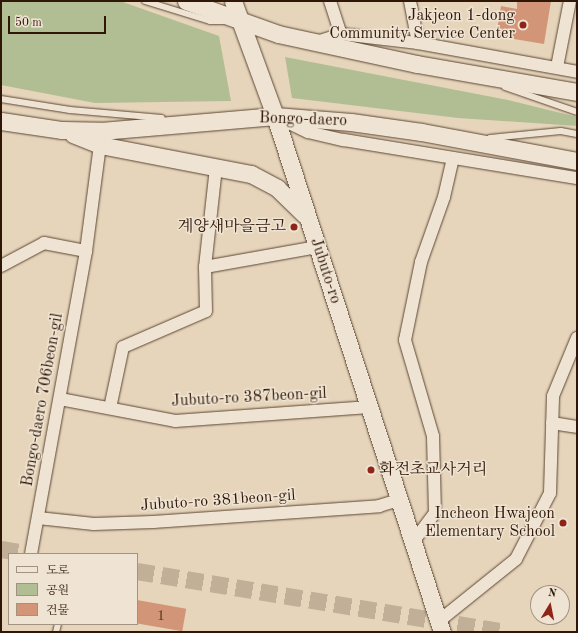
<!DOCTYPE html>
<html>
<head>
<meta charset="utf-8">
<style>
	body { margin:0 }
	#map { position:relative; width:578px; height:633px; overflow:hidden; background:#e6d5bb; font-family:"Old Standard TT","Noto Serif KR",serif }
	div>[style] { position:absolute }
	.green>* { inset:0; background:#b1be93 }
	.building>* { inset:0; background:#d29578; transform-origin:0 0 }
	.secondary-tunnel>* { height:17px; margin-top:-8.5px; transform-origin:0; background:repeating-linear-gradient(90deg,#c1af97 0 17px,transparent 0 25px) }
	.roads { filter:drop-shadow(0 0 1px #5d4633) drop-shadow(0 0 1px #5d4633) }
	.lane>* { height:6px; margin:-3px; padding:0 3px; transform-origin:3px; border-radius:3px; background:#efe4d3 }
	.street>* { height:12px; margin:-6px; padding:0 6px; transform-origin:6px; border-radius:6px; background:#efe4d3 }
	.secondary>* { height:17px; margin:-8.5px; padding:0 8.5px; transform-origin:8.5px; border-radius:8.5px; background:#efe4d3 }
	.dots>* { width:11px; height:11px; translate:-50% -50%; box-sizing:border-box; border:2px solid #efe4d3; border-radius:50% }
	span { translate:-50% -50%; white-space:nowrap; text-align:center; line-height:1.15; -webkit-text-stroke:3px #efe4d3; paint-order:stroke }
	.number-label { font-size:14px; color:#583622 }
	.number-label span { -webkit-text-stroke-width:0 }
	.poi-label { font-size:16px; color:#2f1606 }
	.right { translate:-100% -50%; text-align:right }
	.left { translate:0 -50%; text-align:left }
	.street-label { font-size:16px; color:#2f1606 }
	.frame { position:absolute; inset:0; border:2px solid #2f1606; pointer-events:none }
	.legend { position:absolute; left:8px; top:553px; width:130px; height:72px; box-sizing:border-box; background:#efe4d3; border:1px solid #a29281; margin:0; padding:5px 7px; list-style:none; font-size:12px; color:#2f1606 }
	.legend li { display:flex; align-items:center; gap:8px; height:20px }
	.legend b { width:20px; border:1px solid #a29281 }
	.north { position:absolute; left:530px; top:585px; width:40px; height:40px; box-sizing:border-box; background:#efe4d3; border:1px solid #a29281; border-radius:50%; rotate:10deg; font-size:11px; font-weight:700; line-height:16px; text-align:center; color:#2f1606 }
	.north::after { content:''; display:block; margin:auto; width:14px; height:18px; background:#8f2418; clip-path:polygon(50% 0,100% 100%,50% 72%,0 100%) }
	.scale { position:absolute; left:8px; top:16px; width:98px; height:18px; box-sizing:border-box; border:2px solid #2f1606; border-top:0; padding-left:5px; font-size:12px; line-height:14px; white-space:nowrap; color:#2f1606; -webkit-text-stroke:3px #efe4d3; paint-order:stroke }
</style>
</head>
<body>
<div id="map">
	<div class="green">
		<i style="clip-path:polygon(1px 1px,120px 1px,219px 36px,231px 101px,95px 103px,1px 85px)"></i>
		<i style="clip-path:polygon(285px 57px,508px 100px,577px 117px,577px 126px,458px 118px,292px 98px)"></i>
	</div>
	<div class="building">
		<i style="clip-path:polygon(517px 1px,551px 1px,544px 44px,496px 36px,501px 6px,517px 9px)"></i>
		<i style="left:137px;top:600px;width:50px;height:23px;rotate:10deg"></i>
	</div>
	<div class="secondary-tunnel">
		<i style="left:1px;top:549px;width:31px;rotate:9deg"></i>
		<i style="left:137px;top:571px;width:372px;rotate:9.4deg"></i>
	</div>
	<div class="roads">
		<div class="lane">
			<i style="left:145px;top:1px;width:68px;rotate:17.1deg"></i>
			<i style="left:210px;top:21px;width:14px"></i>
			<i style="left:505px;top:87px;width:76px;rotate:19.1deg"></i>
			<i style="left:1px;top:99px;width:70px;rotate:9.1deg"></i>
			<i style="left:70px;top:110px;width:92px;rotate:5deg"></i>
			<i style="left:490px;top:138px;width:71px;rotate:-5.6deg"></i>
			<i style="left:561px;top:131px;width:16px;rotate:11deg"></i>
			<i style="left:56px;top:632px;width:8px;rotate:-76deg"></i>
		</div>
		<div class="street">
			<i style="left:330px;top:1px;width:35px;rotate:72deg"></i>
			<i style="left:410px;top:1px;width:43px;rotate:79.2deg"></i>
			<i style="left:317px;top:42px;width:25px;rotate:-18deg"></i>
			<i style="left:341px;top:34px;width:78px;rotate:6.7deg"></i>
			<i style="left:418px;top:43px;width:162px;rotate:10.3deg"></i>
			<i style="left:557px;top:67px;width:67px;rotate:-78.9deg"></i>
			<i style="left:281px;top:119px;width:30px;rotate:26deg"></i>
			<i style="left:308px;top:132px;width:37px;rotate:13deg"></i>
			<i style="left:344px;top:140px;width:236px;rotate:9.3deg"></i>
			<i style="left:1px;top:266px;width:49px;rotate:-28.1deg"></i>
			<i style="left:44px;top:243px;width:43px;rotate:10.8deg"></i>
			<i style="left:205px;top:267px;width:114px;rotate:-10.1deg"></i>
			<i style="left:60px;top:399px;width:117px;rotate:10.8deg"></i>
			<i style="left:175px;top:421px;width:195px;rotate:-4.1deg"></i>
			<i style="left:110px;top:408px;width:62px;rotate:-78deg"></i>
			<i style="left:123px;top:347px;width:90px;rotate:-23.4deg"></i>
			<i style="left:206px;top:311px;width:44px;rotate:-91.3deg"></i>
			<i style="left:205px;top:267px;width:100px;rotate:-83.7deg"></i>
			<i style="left:552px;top:423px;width:25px;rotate:9deg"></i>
			<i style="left:38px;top:518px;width:56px;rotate:6.1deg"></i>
			<i style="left:94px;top:524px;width:59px;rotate:-1.9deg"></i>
			<i style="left:153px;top:522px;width:227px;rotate:-4deg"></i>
			<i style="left:379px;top:506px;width:21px;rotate:-17deg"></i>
			<i style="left:413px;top:542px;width:36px;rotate:-53deg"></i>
			<i style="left:435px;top:513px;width:77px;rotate:-91.5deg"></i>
			<i style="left:433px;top:436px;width:100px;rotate:-106.3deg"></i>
			<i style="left:405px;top:340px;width:80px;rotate:-78.4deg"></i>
			<i style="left:421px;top:262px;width:69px;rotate:-70.5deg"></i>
			<i style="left:444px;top:197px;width:40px;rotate:-77deg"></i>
			<i style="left:31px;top:554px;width:308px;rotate:-79.7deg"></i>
			<i style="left:86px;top:251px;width:107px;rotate:-82.5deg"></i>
			<i style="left:439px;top:621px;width:99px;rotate:-38.8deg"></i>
			<i style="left:516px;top:559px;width:74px;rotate:-62.7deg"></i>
			<i style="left:550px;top:493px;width:97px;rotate:-88.2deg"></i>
			<i style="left:553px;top:396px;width:63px;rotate:-67.5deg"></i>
		</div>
		<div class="secondary">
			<i style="left:186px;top:1px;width:98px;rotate:19.7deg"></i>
			<i style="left:278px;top:34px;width:142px;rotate:12.2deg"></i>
			<i style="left:417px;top:64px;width:162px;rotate:9.9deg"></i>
			<i style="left:233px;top:1px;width:122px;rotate:69.9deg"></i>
			<i style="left:275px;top:116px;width:542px;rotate:72.07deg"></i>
			<i style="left:1px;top:121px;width:62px;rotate:8.4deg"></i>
			<i style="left:62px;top:130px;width:39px;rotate:1deg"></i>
			<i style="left:101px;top:131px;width:175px;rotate:-4.9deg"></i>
			<i style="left:275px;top:116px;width:76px;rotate:4.5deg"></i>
			<i style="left:351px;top:122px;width:71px;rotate:8.1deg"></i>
			<i style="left:421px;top:132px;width:159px;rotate:10.5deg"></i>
			<i style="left:73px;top:134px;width:29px;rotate:22deg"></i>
			<i style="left:100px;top:145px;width:154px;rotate:10.9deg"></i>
			<i style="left:251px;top:174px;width:30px;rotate:28deg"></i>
			<i style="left:277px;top:188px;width:39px;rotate:44deg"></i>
		</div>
	</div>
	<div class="dots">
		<i style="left:523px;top:25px;background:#8f2418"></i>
		<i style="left:294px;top:227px;background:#8f2418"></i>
		<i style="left:371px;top:470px;background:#8f2418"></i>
		<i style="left:563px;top:523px;background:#8f2418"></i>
	</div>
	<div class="number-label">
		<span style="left:161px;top:616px">1</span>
	</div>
	<div class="poi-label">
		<span class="right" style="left:515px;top:25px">Jakjeon 1-dong<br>Community Service Center</span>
		<span class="right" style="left:286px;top:227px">계양새마을금고</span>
		<span class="left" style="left:379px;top:470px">화전초교사거리</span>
		<span class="right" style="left:555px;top:523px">Incheon Hwajeon<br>Elementary School</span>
	</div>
	<div class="street-label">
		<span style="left:303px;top:120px;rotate:2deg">Bongo-daero</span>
		<span style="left:325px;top:271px;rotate:72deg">Jubuto-ro</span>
		<span style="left:249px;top:398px;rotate:-3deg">Jubuto-ro 387beon-gil</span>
		<span style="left:43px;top:400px;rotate:-80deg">Bongo-daero 706beon-gil</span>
		<span style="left:218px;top:501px;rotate:-4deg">Jubuto-ro 381beon-gil</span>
	</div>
	<div class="frame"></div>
	<ul class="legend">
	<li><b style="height:5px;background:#efe4d3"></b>도로</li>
	<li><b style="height:11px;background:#b1be93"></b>공원</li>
	<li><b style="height:11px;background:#d29578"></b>건물</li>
	</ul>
	<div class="north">N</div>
	<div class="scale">50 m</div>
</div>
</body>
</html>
